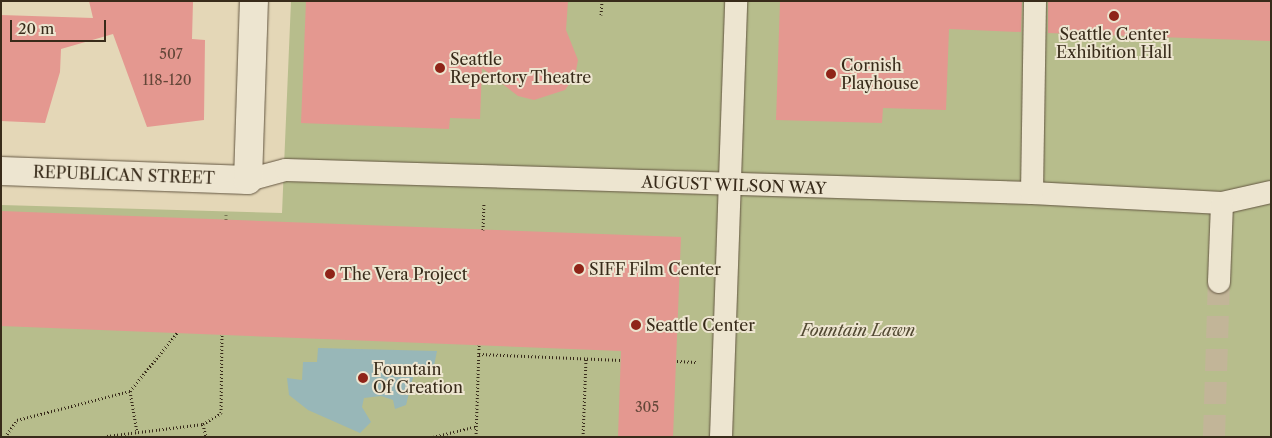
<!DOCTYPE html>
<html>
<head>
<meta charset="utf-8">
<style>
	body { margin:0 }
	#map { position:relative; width:1272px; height:438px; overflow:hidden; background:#e4d7b7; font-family:"Libre Caslon Text",serif }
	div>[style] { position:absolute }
	.green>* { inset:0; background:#b7bd8c }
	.water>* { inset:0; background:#98b7b8 }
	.building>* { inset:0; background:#e49890 }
	.pedestrian-tunnel>* { height:22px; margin-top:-11px; transform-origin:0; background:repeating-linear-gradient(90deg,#c2b598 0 22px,transparent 0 33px) }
	.path>* { height:3px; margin-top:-1.5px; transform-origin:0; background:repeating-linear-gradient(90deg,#382b1a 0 1px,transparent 0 3.5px) }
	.roads { filter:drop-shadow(0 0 1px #635641) drop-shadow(0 0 1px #635641) }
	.pedestrian>* { height:22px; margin:-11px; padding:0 11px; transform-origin:11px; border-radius:11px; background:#ede5d0 }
	.minor>* { height:28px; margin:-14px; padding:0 14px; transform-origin:14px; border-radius:14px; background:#ede5d0 }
	.dots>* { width:14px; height:14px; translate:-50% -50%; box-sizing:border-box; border:2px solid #ede5d0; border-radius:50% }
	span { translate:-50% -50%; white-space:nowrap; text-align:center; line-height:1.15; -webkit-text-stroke:4px #ede5d0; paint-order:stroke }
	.number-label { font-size:14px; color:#634638 }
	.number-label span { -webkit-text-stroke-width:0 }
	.poi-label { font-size:16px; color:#382b1a }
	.left { translate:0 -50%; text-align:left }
	.street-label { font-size:16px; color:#382b1a }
	.park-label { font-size:16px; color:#514831; font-style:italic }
	.frame { position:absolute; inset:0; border:2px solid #382b1a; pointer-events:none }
	.scale { position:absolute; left:10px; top:20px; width:96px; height:22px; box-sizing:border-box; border:2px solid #382b1a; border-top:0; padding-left:6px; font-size:15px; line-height:18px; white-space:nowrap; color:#382b1a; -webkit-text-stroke:4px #ede5d0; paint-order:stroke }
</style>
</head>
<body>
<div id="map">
	<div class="green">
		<i style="clip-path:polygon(291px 1px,1271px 1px,1271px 437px,1px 437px,1px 205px,282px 213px)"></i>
	</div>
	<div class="water">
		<i style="clip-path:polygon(318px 348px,437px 351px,433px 371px,414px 374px,406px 405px,395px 409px,393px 400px,381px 396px,364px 398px,362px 407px,371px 422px,360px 433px,308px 410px,289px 395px,287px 378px,302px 380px,303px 362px,317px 362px)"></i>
	</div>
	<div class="building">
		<i style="clip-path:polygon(89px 1px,193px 1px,192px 39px,205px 40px,204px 120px,147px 127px,113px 34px,61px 49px,60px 72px,45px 123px,1px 121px,1px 15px,93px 18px)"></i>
		<i style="clip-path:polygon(306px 1px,568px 1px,566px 30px,578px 60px,575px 76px,565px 90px,534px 100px,518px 96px,482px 68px,480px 119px,450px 118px,449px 129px,301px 123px)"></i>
		<i style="clip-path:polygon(780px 1px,1022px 1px,1021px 32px,949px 29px,946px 110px,883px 108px,882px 123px,776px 120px)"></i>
		<i style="clip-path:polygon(1271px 1px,1271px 41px,1048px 33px,1048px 2px)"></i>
		<i style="clip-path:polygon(1px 211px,681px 237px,673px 437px,618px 437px,621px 351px,1px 326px)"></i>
	</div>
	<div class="pedestrian-tunnel">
		<i style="left:1214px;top:437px;width:155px;rotate:-88.2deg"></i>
	</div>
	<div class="path">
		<i style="left:601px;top:15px;width:14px;rotate:-86deg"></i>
		<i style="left:226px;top:215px;width:4px;rotate:90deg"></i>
		<i style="left:483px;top:230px;width:27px;rotate:-88deg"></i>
		<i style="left:479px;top:354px;width:142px;rotate:2.4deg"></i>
		<i style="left:677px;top:361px;width:19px;rotate:3deg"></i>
		<i style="left:130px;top:391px;width:42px;rotate:80.3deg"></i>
		<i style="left:203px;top:424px;width:21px;rotate:-31deg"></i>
		<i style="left:221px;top:413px;width:78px;rotate:-89.3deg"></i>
		<i style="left:107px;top:436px;width:97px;rotate:-7.1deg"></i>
		<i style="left:203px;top:424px;width:13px;rotate:77deg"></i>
		<i style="left:5px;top:437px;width:21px;rotate:-55deg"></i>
		<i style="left:17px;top:420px;width:117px;rotate:-14.4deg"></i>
		<i style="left:130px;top:391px;width:75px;rotate:-51deg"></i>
		<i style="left:433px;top:437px;width:45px;rotate:-14deg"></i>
		<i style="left:476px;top:437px;width:92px;rotate:-88.1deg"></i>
		<i style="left:583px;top:437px;width:79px;rotate:-87.8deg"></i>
	</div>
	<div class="roads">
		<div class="pedestrian">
			<i style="left:248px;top:180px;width:39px;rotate:-15deg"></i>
			<i style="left:286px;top:170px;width:746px;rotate:1.77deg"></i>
			<i style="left:1032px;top:193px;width:190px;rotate:3deg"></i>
			<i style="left:1222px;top:203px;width:50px;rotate:-12.7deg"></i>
			<i style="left:1032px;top:193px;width:192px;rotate:-89.1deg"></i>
			<i style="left:1219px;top:282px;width:79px;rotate:-87.8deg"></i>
			<i style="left:721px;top:437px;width:436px;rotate:-88deg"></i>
		</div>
		<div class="minor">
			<i style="left:1px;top:171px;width:247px;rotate:2.1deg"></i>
			<i style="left:248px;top:180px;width:179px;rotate:-88.1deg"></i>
		</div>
	</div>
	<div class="dots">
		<i style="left:1114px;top:16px;background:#8f2418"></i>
		<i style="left:440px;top:68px;background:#8f2418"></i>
		<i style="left:831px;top:74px;background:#8f2418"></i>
		<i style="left:579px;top:269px;background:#8f2418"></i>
		<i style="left:330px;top:274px;background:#8f2418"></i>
		<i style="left:636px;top:325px;background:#8f2418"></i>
		<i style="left:363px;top:378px;background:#8f2418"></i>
	</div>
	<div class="number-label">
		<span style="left:171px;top:54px">507</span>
		<span style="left:167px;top:80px">118-120</span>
		<span style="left:647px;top:407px">305</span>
	</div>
	<div class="poi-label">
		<span style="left:1114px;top:43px">Seattle Center<br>Exhibition Hall</span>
		<span class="left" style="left:450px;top:68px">Seattle<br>Repertory Theatre</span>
		<span class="left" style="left:841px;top:74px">Cornish<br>Playhouse</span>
		<span class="left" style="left:589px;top:269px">SIFF Film Center</span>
		<span class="left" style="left:340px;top:274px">The Vera Project</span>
		<span class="left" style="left:646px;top:325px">Seattle Center</span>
		<span class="left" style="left:373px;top:378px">Fountain<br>Of Creation</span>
	</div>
	<div class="street-label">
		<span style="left:124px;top:175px;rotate:2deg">REPUBLICAN STREET</span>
		<span style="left:734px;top:185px;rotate:2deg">AUGUST WILSON WAY</span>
	</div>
	<div class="park-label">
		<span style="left:858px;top:330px">Fountain Lawn</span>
	</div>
	<div class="frame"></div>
	<div class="scale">20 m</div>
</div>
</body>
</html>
